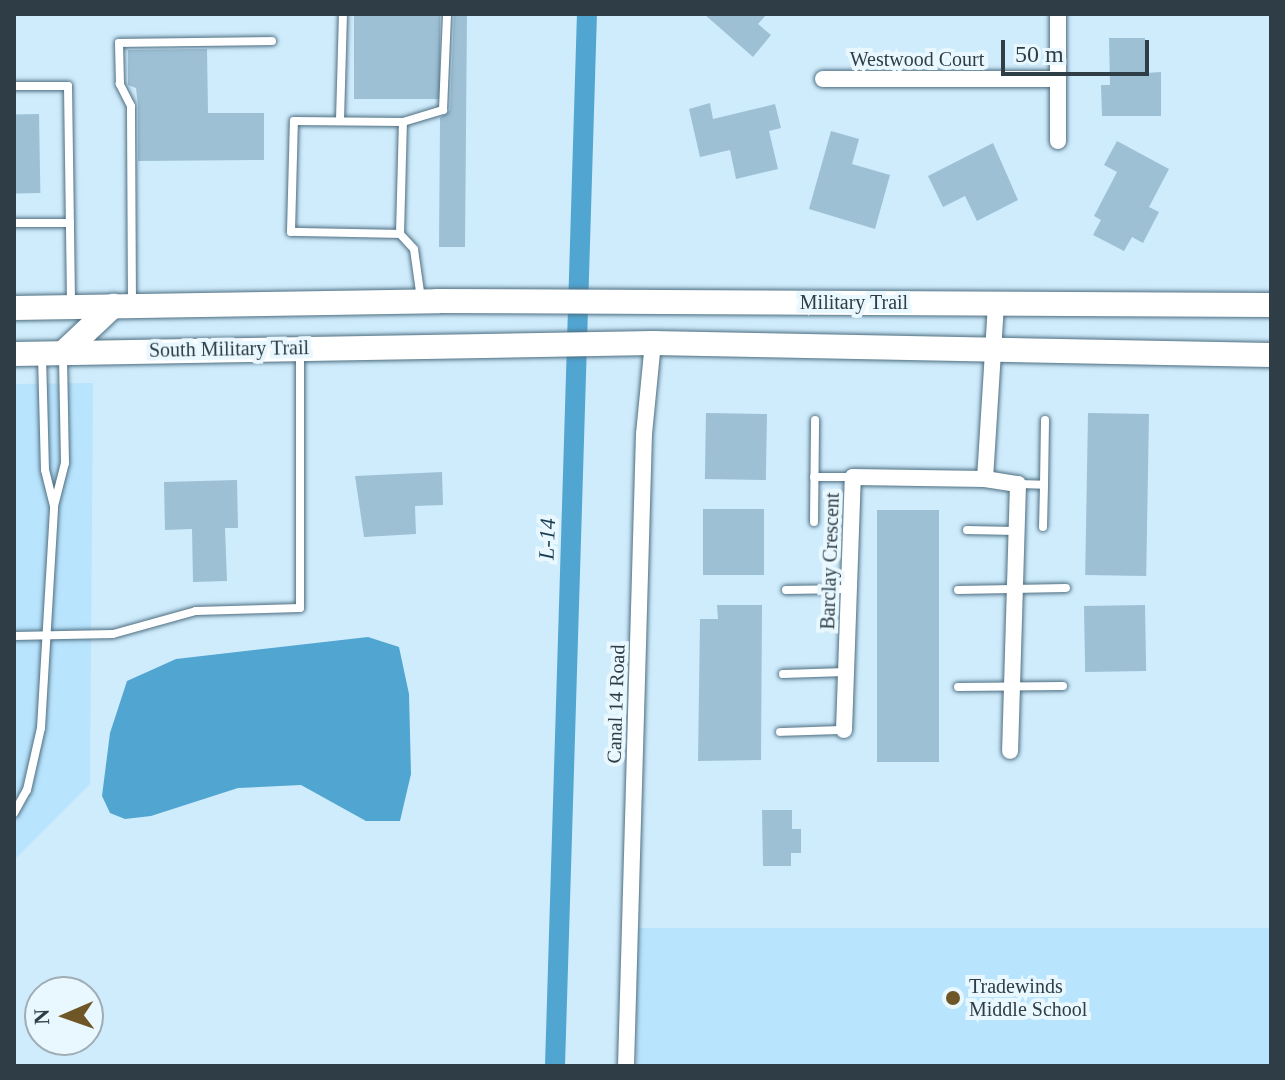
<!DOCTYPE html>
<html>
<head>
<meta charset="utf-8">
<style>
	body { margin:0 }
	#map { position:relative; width:1285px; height:1080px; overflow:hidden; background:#cfecfc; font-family:Georgia,serif }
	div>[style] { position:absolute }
	.built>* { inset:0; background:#b9e4fd; transform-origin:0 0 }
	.water>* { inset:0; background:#51a5d1 }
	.canal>* { height:20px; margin:-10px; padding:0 10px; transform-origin:10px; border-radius:10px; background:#51a5d1 }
	.building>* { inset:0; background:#9dc0d4; transform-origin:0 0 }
	.roads { filter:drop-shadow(0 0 2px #4e6e80) drop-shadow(0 0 2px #4e6e80) }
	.lane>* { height:8px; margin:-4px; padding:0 4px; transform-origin:4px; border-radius:4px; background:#fff }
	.street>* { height:16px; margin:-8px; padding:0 8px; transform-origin:8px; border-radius:8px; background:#fff }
	.secondary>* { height:24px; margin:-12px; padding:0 12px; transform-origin:12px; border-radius:12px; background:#fff }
	.dots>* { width:22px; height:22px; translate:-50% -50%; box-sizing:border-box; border:4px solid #e9f7ff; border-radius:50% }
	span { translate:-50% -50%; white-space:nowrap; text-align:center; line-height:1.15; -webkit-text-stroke:8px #e9f7ff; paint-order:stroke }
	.street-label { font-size:20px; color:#2f3e46 }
	.poi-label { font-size:20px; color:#2f3e46 }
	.left { translate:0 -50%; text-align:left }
	.water-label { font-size:22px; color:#173c4f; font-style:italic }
	.frame { position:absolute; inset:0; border:16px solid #2f3e46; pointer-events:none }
	.north { position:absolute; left:24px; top:976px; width:80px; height:80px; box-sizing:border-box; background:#e9f7ff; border:2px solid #9fadb5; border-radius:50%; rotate:268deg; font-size:22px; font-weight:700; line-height:32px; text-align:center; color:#2f3e46 }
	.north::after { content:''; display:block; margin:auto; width:28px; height:36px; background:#6e5626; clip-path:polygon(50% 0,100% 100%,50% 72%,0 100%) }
	.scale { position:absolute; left:1001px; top:40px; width:148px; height:36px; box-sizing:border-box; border:4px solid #2f3e46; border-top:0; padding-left:10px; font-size:24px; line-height:28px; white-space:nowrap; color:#2f3e46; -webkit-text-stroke:6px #e9f7ff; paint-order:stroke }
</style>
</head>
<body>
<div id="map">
	<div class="built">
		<i style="clip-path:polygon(93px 383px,90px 784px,14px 860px,14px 384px)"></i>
		<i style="left:637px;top:928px;width:634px;height:138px"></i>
	</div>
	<div class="water">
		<i style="clip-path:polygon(368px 637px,399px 647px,409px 694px,411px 774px,400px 821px,366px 821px,301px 785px,238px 788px,151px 816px,125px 819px,110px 813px,102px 796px,110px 733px,127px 681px,176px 659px)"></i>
	</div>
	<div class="canal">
		<i style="left:555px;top:1066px;width:1052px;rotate:-88.26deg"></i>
	</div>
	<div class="building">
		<i style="left:354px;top:14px;width:86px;height:85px"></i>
		<i style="clip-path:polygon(454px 14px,467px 14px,465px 247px,439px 247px,440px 118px,450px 110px)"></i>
		<i style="clip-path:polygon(704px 14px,767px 14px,758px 24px,771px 35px,753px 57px)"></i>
		<i style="clip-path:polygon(1109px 38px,1145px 38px,1146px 73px,1161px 72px,1161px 116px,1102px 116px,1101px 85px,1110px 85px)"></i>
		<i style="clip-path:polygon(207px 49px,208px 113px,264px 113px,264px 160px,138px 161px,138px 106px,136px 88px,128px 85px,128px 50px)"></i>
		<i style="clip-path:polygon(710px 103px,713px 119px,775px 104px,781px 128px,769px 131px,778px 169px,736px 179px,730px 150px,700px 157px,689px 109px)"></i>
		<i style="left:39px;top:114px;width:79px;height:25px;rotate:89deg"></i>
		<i style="clip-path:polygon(831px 131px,859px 139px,852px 164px,890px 175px,875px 229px,809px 209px)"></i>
		<i style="clip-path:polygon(1117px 141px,1169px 169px,1149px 207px,1159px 212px,1143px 243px,1132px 237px,1124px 251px,1093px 235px,1101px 220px,1094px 216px,1117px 172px,1104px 165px)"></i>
		<i style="clip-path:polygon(993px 143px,1018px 200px,977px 221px,965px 196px,943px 207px,928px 176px)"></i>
		<i style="left:706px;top:413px;width:61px;height:66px;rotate:1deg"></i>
		<i style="left:1149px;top:414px;width:162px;height:61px;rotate:91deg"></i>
		<i style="clip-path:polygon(442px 472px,443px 505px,415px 506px,416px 534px,364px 537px,355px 476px)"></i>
		<i style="clip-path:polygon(237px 480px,238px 528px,225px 528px,227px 581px,193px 582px,192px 529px,165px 530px,164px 482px)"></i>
		<i style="left:703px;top:509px;width:61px;height:66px"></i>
		<i style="left:877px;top:510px;width:62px;height:252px"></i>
		<i style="clip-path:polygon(717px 605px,762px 605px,761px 760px,698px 761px,700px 619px,718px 619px)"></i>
		<i style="left:1145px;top:605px;width:66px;height:61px;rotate:89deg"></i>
		<i style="clip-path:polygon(762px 810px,792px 810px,792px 829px,801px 829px,801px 853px,791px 853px,791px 866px,763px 866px)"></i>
	</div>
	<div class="roads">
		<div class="lane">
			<i style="left:14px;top:86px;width:54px"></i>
			<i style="left:68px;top:86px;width:220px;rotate:89.2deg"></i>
			<i style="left:340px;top:120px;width:106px;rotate:-88.4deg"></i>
			<i style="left:14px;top:223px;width:56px"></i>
			<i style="left:400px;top:234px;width:112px;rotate:-88.5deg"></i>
			<i style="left:421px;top:299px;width:50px;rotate:-98deg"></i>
			<i style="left:414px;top:249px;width:21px;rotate:-133deg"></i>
			<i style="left:400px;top:234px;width:109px;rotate:-178.9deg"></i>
			<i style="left:291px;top:232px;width:111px;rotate:-88.5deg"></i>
			<i style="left:294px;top:121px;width:109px;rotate:0.5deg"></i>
			<i style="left:403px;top:122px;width:42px;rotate:-16.7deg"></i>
			<i style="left:443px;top:110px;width:96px;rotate:-87.6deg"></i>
			<i style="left:132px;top:305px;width:199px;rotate:-90.3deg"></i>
			<i style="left:131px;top:106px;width:25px;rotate:-117deg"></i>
			<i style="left:120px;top:84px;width:41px;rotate:-91.4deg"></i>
			<i style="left:119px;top:43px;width:153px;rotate:-0.7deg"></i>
			<i style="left:42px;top:356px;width:114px;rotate:88.5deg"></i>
			<i style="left:45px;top:470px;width:36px;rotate:76deg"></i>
			<i style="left:814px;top:477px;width:39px"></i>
			<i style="left:1019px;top:484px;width:25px;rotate:2deg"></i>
			<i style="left:1044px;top:485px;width:65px;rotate:-89.1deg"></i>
			<i style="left:814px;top:522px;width:102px;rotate:-89.4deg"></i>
			<i style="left:1043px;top:527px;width:42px;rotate:-88.6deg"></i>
			<i style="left:967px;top:530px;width:49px;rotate:1.2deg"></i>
			<i style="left:786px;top:590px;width:63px;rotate:-0.9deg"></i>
			<i style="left:958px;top:590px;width:108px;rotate:-1.1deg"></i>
			<i style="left:14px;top:636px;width:99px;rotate:-1.2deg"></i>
			<i style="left:113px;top:634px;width:86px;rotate:-15.5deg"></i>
			<i style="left:196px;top:611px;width:104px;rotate:-1.7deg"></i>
			<i style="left:300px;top:608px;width:258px;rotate:-90deg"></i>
			<i style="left:783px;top:674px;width:63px;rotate:-1.8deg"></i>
			<i style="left:958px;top:687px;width:105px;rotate:-0.5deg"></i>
			<i style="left:780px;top:732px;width:64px;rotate:-1.8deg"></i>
			<i style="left:14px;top:813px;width:26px;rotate:-61deg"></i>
			<i style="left:27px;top:790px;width:64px;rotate:-77.3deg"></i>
			<i style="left:41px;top:728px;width:222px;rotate:-86.6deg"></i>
			<i style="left:54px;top:506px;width:44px;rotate:-75.7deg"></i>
			<i style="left:65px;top:463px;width:106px;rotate:-91.1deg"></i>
		</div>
		<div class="street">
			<i style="left:823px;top:79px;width:235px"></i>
			<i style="left:1058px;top:141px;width:127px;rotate:-90deg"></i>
			<i style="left:985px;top:479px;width:177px;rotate:-86.4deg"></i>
			<i style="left:844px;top:730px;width:253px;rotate:-88deg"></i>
			<i style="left:853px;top:477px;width:132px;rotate:0.9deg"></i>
			<i style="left:985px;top:479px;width:33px;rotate:9deg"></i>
			<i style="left:1018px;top:484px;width:267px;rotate:91.7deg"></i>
			<i style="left:626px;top:1066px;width:632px;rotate:-88.37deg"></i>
			<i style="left:644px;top:434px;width:91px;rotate:-84.4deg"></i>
		</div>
		<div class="secondary">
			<i style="left:14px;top:308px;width:423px;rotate:-0.9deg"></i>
			<i style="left:437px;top:301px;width:834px;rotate:0.27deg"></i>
			<i style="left:63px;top:353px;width:69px;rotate:-43.2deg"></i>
			<i style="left:14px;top:354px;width:639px;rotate:-0.99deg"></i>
			<i style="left:653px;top:343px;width:618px;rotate:1.11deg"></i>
		</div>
	</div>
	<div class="dots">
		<i style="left:953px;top:998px;background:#6e5626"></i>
	</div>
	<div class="street-label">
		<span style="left:917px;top:59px">Westwood Court</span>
		<span style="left:854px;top:302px">Military Trail</span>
		<span style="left:229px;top:349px;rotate:-1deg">South Military Trail</span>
		<span style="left:830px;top:561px;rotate:-88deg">Barclay Crescent</span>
		<span style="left:616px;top:704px;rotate:-88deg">Canal 14 Road</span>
	</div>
	<div class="poi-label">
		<span class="left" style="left:969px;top:998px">Tradewinds<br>Middle School</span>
	</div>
	<div class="water-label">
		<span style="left:547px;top:539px;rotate:-88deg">L-14</span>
	</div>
	<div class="frame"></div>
	<div class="north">N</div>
	<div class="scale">50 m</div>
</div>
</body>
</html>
